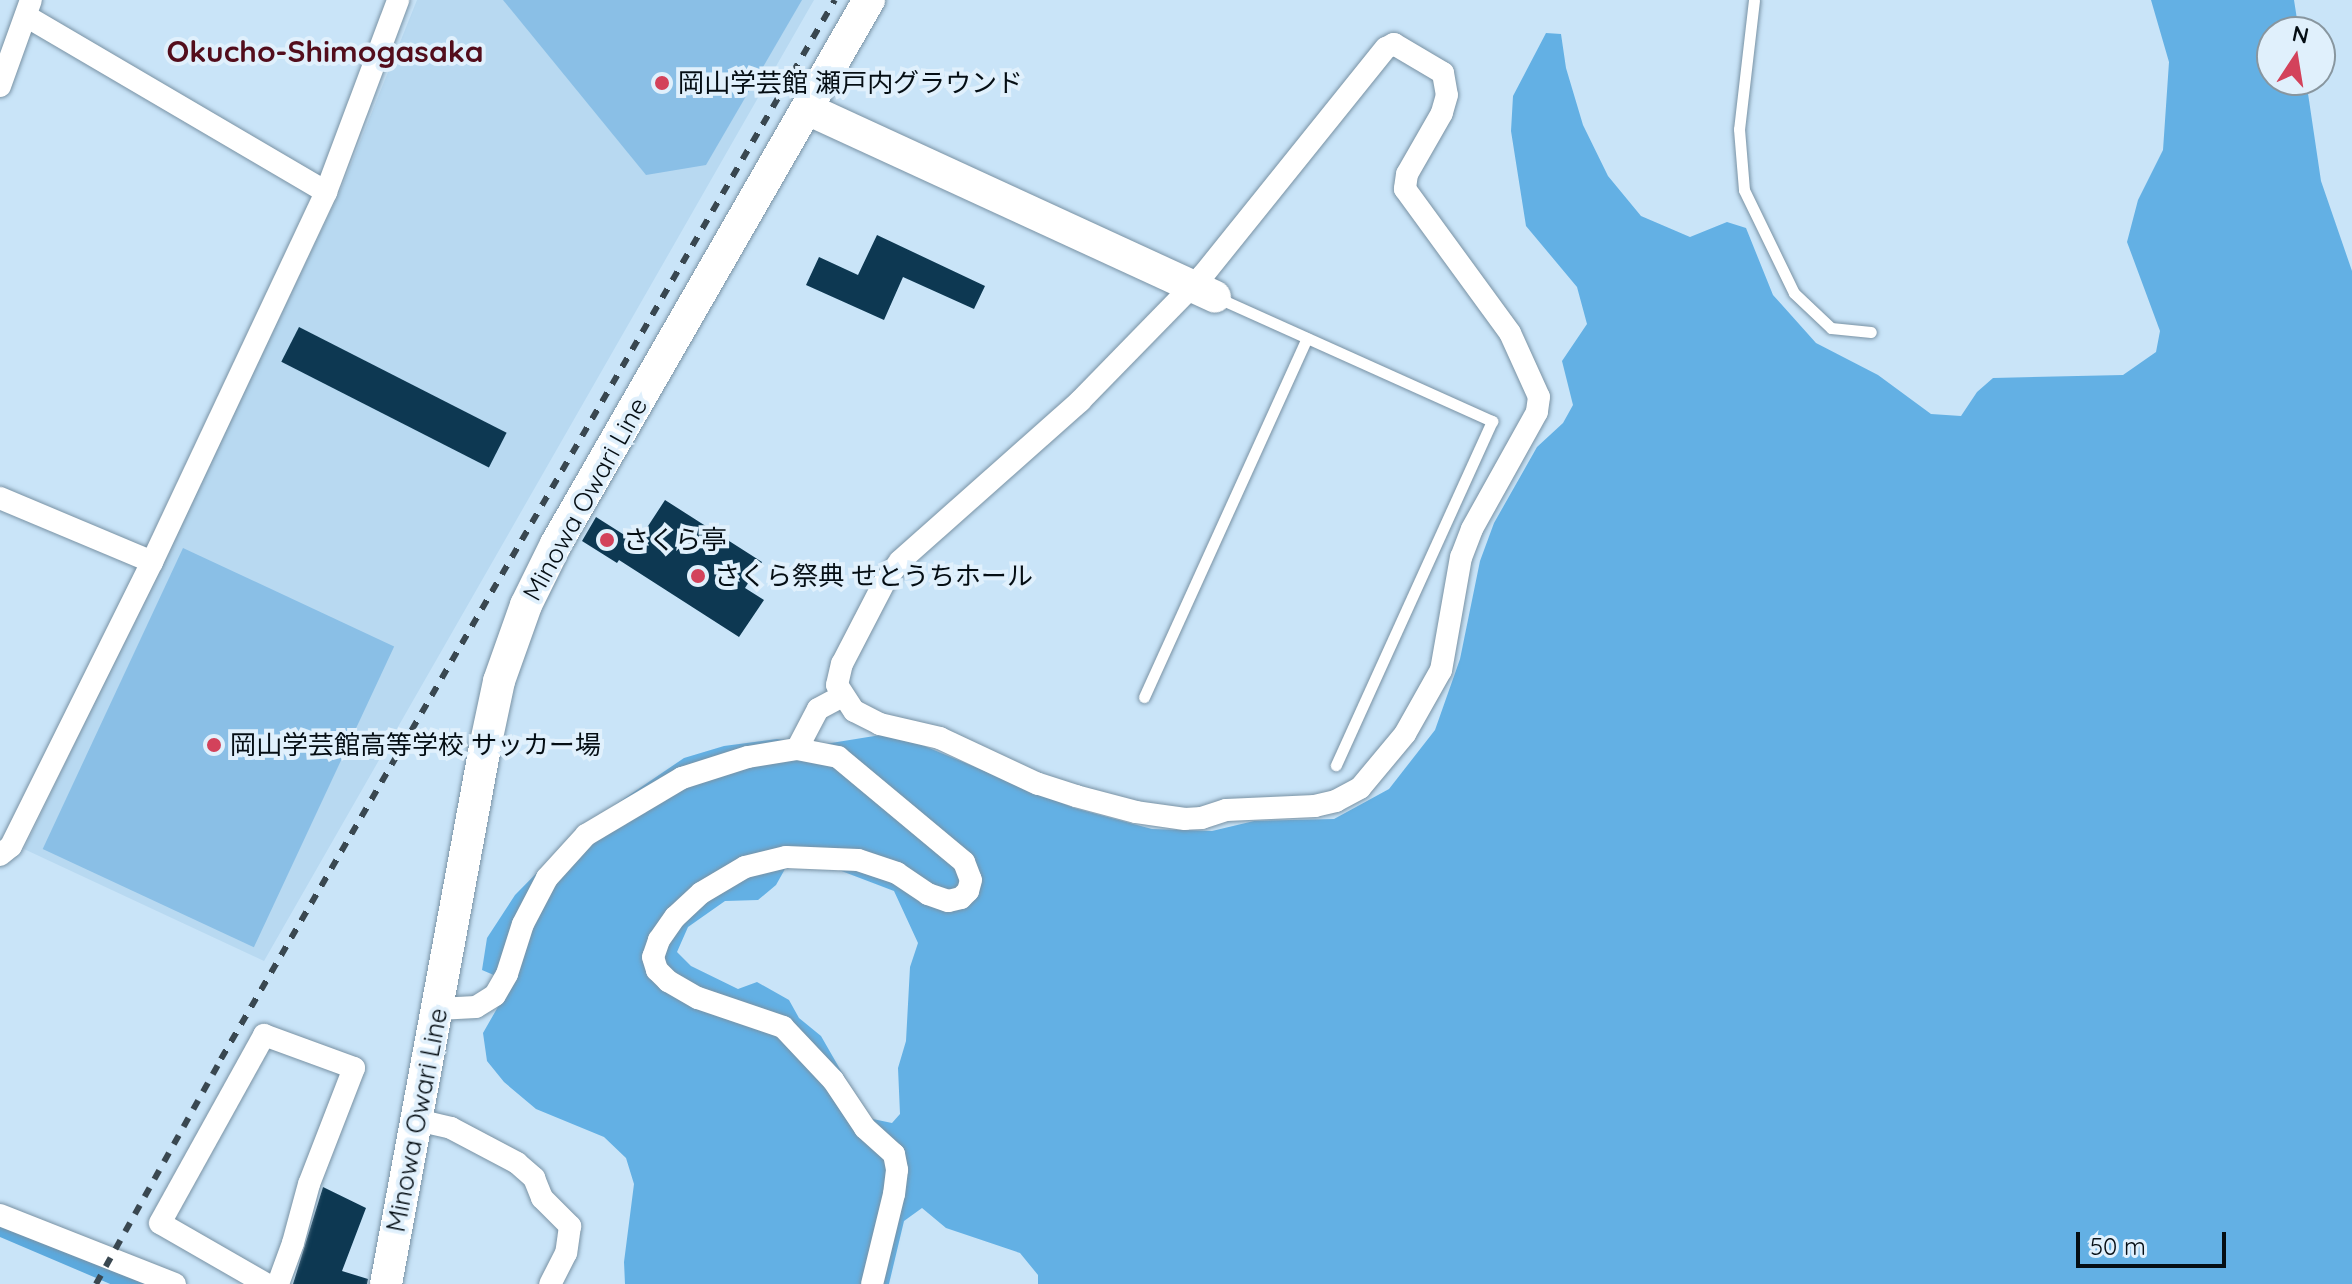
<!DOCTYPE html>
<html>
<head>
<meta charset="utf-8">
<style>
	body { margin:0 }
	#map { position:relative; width:2352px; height:1284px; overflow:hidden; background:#c9e4f8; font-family:Quicksand,"Noto Sans JP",sans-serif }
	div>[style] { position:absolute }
	.built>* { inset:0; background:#b8d9f1 }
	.green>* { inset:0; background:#8abfe6; transform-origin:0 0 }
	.forest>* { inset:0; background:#63b0e4 }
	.canal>* { height:22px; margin:-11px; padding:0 11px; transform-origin:11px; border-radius:11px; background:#5ca9dd }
	.building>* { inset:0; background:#0d3852; transform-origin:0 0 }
	.roads { filter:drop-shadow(0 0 2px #7992a4) drop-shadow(0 0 2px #7992a4) }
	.lane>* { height:11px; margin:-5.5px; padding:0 5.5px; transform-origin:5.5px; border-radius:5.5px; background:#fff }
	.street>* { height:22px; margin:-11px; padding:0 11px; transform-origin:11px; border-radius:11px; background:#fff }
	.secondary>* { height:32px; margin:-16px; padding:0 16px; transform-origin:16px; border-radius:16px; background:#fff }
	.rail>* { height:6px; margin-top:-3px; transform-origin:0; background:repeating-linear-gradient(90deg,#394750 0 10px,transparent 0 20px) }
	.dots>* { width:22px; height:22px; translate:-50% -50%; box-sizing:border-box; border:4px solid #e0f0fc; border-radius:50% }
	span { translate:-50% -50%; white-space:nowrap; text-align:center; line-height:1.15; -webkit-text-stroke:8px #e0f0fc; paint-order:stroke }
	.poi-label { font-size:26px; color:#050e14 }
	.left { translate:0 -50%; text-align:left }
	.street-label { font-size:26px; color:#050e14 }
	.quarter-label { font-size:30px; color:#530d1c; font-weight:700 }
	.north { position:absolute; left:2256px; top:16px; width:80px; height:80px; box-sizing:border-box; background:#e0f0fc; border:2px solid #88969f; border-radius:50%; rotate:12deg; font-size:22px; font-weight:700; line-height:32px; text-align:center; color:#050e14 }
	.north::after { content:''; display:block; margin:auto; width:28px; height:36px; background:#d3425b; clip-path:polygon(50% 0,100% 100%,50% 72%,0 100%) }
	.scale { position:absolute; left:2076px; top:1232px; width:150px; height:36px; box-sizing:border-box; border:4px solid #050e14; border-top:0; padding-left:10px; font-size:24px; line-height:28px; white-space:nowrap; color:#050e14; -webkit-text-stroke:6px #e0f0fc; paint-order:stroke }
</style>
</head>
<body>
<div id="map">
	<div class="built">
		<i style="clip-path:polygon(417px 0,814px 0,264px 961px,24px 849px,339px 194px)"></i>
	</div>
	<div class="green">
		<i style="clip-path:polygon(503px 0,802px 0,706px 165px,646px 175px)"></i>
		<i style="left:183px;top:548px;width:233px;height:332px;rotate:25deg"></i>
	</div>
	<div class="forest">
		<i style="clip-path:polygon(evenodd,2151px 0,2294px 0,2299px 32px,2272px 32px,2272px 80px,2306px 80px,2321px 181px,2352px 271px,2352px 1284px,1038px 1284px,1038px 1275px,1020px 1253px,946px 1228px,922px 1208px,904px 1221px,889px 1284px,625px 1284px,624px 1262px,634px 1184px,626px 1158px,604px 1137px,536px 1109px,504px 1082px,487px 1061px,483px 1033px,507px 991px,503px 979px,482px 970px,487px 938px,515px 895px,581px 828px,684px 758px,724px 746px,777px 739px,825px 744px,893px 733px,1074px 808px,1152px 829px,1212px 831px,1254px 821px,1334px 819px,1389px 789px,1435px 730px,1460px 659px,1480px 561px,1494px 523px,1537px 447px,1563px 423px,1573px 405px,1562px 361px,1587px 324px,1577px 287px,1526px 226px,1511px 131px,1513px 96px,1546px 33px,1561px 34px,1566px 68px,1583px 125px,1608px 176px,1641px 216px,1690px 237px,1727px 222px,1746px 228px,1773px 295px,1816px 343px,1878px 375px,1931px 414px,1961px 416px,1977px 392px,1993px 378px,2123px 375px,2156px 352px,2160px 331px,2127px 242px,2138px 200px,2163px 150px,2169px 62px,2151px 0,802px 866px,831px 867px,894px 891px,918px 943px,910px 967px,906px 1041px,898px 1068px,900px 1114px,892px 1123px,868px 1118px,821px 1036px,799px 1018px,789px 1000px,757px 982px,738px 989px,691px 966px,677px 952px,688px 927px,725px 901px,758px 900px,776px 885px,785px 869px,802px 866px)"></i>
	</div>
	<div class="canal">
		<i style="left:0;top:1225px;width:150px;rotate:23.1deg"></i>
	</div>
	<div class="building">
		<i style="clip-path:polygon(877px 235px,985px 286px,974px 309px,903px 277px,884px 320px,806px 285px,819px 257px,858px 275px)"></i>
		<i style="left:299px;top:327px;width:233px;height:39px;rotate:27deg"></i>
		<i style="clip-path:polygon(665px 500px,762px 562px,745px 588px,764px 600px,739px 637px,619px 560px,617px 563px,582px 541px,596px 517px,637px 543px)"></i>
		<i style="clip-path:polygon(323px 1187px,366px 1208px,342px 1271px,368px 1279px,367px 1284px,293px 1284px)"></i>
	</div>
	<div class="roads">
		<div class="lane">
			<i style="left:1754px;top:0;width:130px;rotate:96.6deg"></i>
			<i style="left:1739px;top:129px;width:61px;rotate:85.3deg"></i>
			<i style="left:1744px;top:190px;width:114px;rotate:64.1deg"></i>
			<i style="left:1794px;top:293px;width:51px;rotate:43.4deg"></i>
			<i style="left:1831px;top:328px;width:40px;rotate:5.7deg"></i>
			<i style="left:1216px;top:297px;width:303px;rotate:24.2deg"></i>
			<i style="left:1492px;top:421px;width:378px;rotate:114.4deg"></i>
			<i style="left:1144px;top:697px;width:394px;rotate:-65.6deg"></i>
		</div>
		<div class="street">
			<i style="left:26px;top:16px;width:348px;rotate:30.4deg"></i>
			<i style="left:1394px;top:44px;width:57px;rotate:30.6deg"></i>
			<i style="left:1443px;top:73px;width:22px;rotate:80deg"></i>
			<i style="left:1447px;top:95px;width:19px;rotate:106deg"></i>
			<i style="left:1442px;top:113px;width:70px;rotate:119.8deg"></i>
			<i style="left:1407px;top:174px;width:15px;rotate:98deg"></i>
			<i style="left:1405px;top:189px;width:178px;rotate:53.9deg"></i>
			<i style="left:1510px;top:333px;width:70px;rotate:65.6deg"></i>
			<i style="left:1539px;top:397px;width:15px;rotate:98deg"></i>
			<i style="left:1537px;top:412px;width:134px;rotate:119.1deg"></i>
			<i style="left:1472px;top:529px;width:30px;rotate:111deg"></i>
			<i style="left:1461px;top:557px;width:115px;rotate:100deg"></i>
			<i style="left:1441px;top:670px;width:73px;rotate:119.4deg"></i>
			<i style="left:1405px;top:734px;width:70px;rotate:129.8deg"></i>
			<i style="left:1360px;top:788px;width:27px;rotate:152deg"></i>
			<i style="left:1336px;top:801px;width:22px;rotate:167deg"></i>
			<i style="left:1315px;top:806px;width:89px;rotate:177.4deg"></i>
			<i style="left:1226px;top:810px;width:25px;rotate:162deg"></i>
			<i style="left:1202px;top:818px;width:17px;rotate:177deg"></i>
			<i style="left:1185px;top:819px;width:49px;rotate:-171.9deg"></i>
			<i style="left:1136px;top:812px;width:62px;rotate:-165.1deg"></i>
			<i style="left:1076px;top:796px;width:40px;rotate:-162deg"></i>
			<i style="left:1038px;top:784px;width:108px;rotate:-154.9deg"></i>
			<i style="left:940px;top:738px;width:62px;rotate:-166.9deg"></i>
			<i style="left:880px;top:724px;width:29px;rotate:-153deg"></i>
			<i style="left:854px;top:711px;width:31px;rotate:-123deg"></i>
			<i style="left:837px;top:685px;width:22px;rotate:-77deg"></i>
			<i style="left:842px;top:664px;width:93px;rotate:-62.6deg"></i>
			<i style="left:885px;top:581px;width:25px;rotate:-53deg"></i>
			<i style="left:900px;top:561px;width:241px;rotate:-41.6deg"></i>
			<i style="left:1080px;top:401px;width:177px;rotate:-45.7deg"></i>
			<i style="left:1204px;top:274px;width:290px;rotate:-51.2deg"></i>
			<i style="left:1386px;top:48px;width:9px;rotate:-27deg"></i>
			<i style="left:0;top:86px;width:91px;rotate:-70.2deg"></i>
			<i style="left:0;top:498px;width:165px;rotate:22.8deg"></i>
			<i style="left:797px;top:749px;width:45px;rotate:-62.3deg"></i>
			<i style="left:818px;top:709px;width:26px;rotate:-28deg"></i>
			<i style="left:0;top:855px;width:14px;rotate:-39deg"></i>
			<i style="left:11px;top:846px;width:317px;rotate:-63.6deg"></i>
			<i style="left:152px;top:562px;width:409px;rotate:-64.8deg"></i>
			<i style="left:326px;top:192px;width:205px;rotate:-69.4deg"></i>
			<i style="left:438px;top:1009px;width:38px;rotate:-3deg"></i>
			<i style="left:476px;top:1007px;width:22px;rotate:-32deg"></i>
			<i style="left:495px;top:995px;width:24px;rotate:-60deg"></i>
			<i style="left:507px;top:974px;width:52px;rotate:-72.3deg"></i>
			<i style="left:523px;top:924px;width:52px;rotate:-62.4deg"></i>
			<i style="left:547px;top:878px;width:58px;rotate:-47.8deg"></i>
			<i style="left:586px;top:835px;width:112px;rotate:-30.7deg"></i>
			<i style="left:682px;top:778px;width:69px;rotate:-17.7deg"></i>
			<i style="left:748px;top:757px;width:50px;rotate:-9.3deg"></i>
			<i style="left:797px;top:749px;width:42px;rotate:11deg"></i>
			<i style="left:838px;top:757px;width:164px;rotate:39.8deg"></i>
			<i style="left:964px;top:862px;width:19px;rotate:69deg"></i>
			<i style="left:971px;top:880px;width:11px;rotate:105deg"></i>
			<i style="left:968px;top:891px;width:10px;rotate:135deg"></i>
			<i style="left:961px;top:898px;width:13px;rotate:167deg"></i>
			<i style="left:948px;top:901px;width:21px;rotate:-161deg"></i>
			<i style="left:928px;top:894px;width:37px;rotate:-146deg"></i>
			<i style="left:897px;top:873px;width:41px;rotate:-161.6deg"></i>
			<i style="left:858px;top:860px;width:72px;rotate:-177.6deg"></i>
			<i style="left:786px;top:857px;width:42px;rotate:166.3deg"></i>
			<i style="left:745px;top:867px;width:51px;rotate:149.4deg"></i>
			<i style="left:701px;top:893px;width:35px;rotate:137deg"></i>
			<i style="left:675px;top:917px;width:28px;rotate:125deg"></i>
			<i style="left:659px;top:940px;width:18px;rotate:109deg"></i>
			<i style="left:653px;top:957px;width:14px;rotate:73deg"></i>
			<i style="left:657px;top:970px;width:16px;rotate:45deg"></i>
			<i style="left:668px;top:981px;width:34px;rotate:30deg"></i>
			<i style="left:698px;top:998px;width:90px;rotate:18.8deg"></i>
			<i style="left:783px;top:1027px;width:73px;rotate:46.7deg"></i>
			<i style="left:833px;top:1080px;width:58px;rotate:56.3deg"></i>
			<i style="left:865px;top:1128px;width:39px;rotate:42deg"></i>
			<i style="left:894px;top:1154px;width:16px;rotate:79deg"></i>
			<i style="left:897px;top:1170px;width:24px;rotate:97deg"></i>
			<i style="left:894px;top:1194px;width:93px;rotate:103.7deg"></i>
			<i style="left:417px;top:1120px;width:35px;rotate:13deg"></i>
			<i style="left:451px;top:1128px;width:75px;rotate:27.9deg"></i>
			<i style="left:517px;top:1163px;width:23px;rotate:41deg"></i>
			<i style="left:534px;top:1178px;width:22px;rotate:68deg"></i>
			<i style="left:542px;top:1198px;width:40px;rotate:45deg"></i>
			<i style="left:570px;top:1226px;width:27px;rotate:98deg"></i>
			<i style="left:566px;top:1253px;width:35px;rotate:117deg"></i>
			<i style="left:0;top:1215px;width:188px;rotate:21.5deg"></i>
			<i style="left:266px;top:1284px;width:122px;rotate:-150.1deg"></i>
			<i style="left:160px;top:1223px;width:215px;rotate:-61deg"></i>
			<i style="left:264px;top:1035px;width:96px;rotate:20.1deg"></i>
			<i style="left:354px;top:1068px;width:124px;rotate:111.2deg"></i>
			<i style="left:309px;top:1184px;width:61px;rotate:105.2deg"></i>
			<i style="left:293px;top:1243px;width:44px;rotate:110.1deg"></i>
		</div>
		<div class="secondary">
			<i style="left:807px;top:109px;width:449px;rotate:24.7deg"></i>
			<i style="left:386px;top:1284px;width:546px;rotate:-79.55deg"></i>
			<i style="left:485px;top:747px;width:67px;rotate:-78deg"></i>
			<i style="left:499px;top:681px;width:81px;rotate:-70.4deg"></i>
			<i style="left:526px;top:605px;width:68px;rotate:-63.8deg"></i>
			<i style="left:556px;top:544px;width:628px;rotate:-60.09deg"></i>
		</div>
	</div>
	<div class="rail">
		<i style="left:96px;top:1284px;width:257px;rotate:-60.9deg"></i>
		<i style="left:221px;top:1059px;width:1224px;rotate:-59.9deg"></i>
	</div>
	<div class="dots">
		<i style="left:662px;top:83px;background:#d3425b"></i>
		<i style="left:607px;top:540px;background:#d3425b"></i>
		<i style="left:698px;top:576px;background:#d3425b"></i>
		<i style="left:214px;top:745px;background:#d3425b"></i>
	</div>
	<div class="poi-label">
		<span class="left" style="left:678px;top:83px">岡山学芸館 瀬戸内グラウンド</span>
		<span class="left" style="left:623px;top:540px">さくら亭</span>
		<span class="left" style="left:714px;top:576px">さくら祭典 せとうちホール</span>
		<span class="left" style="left:230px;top:745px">岡山学芸館高等学校 サッカー場</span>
	</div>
	<div class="street-label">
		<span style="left:585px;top:499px;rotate:-61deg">Minowa Owari Line</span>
		<span style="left:417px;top:1120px;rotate:-79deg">Minowa Owari Line</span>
	</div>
	<div class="quarter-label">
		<span style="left:325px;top:51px">Okucho-Shimogasaka</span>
	</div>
	<div class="north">N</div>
	<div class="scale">50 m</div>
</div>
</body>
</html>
